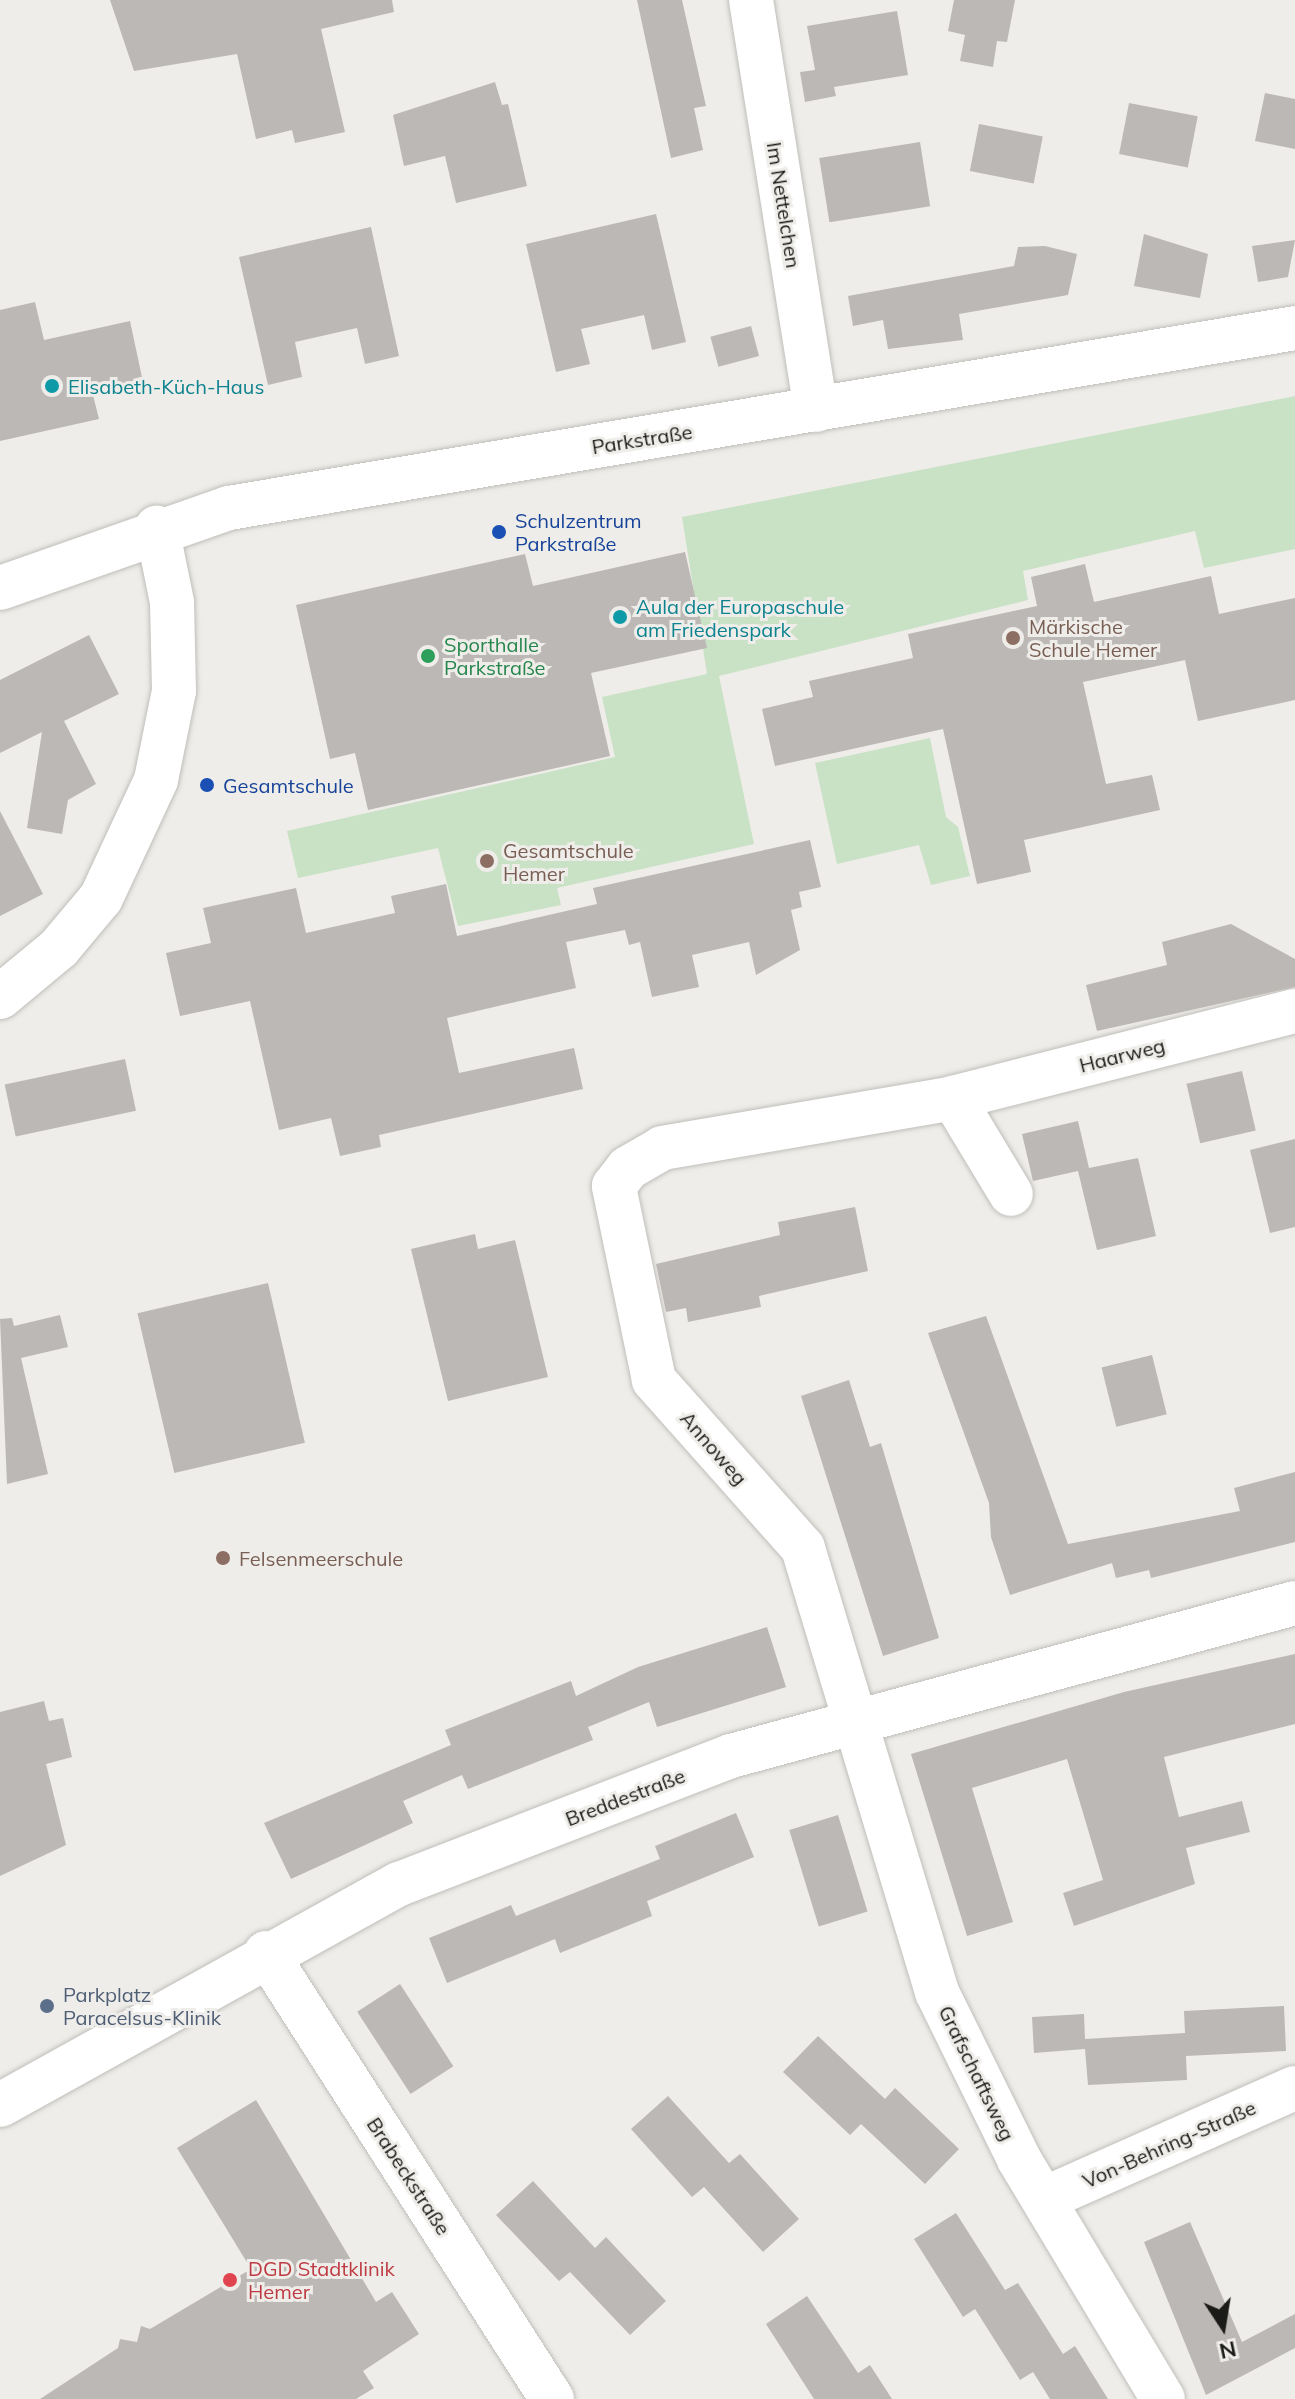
<!DOCTYPE html>
<html>
<head>
<meta charset="utf-8">
<style>
	body { margin:0 }
	#map { position:relative; width:1295px; height:2399px; overflow:hidden; background:#efede9; font-family:Mulish,sans-serif }
	div>[style] { position:absolute }
	.green>* { inset:0; background:#c9e1c5 }
	.building>* { inset:0; background:#bcb8b5; transform-origin:0 0 }
	.roads { filter:drop-shadow(0 0 2px #bfbeba) drop-shadow(0 0 2px #bfbeba) }
	.minor>* { height:44px; margin:-22px; padding:0 22px; transform-origin:22px; border-radius:22px; background:#fff }
	.dots>* { width:22px; height:22px; translate:-50% -50%; box-sizing:border-box; border:4px solid #efede9; border-radius:50% }
	span { translate:-50% -50%; white-space:nowrap; text-align:center; line-height:1.15; -webkit-text-stroke:6px #efede9; paint-order:stroke }
	.street-label { font-size:20px; color:#1a1a18 }
	.culture-label { font-size:20px; color:#0d838f }
	.left { translate:0 -50%; text-align:left }
	.transit-label { font-size:20px; color:#164399 }
	.education-label { font-size:20px; color:#785e54 }
	.leisure-label { font-size:20px; color:#27864d }
	.service-label { font-size:20px; color:#4e5e75 }
	.health-label { font-size:20px; color:#be3a42 }
	.north { position:absolute; left:1183px; top:2287px; width:80px; height:80px; -webkit-text-stroke:6px #efede9; paint-order:stroke; rotate:168deg; font-size:22px; font-weight:700; line-height:32px; text-align:center; color:#1a1a18 }
	.north::after { content:''; display:block; margin:auto; width:28px; height:36px; background:#1a1a18; clip-path:polygon(50% 0,100% 100%,50% 72%,0 100%) }
</style>
</head>
<body>
<div id="map">
	<div class="green">
		<i style="clip-path:polygon(1295px 396px,1295px 549px,1204px 568px,1195px 531px,1023px 571px,1028px 600px,719px 676px,754px 844px,557px 888px,561px 905px,458px 926px,438px 848px,298px 878px,287px 831px,615px 757px,602px 697px,707px 674px,682px 517px)"></i>
		<i style="clip-path:polygon(930px 738px,946px 817px,958px 827px,970px 876px,931px 885px,919px 845px,837px 864px,815px 763px)"></i>
	</div>
	<div class="building">
		<i style="clip-path:polygon(110px 0,392px 0,394px 12px,321px 29px,345px 132px,295px 143px,292px 130px,256px 139px,237px 54px,134px 71px)"></i>
		<i style="clip-path:polygon(637px 0,682px 0,706px 106px,694px 108px,703px 150px,671px 158px)"></i>
		<i style="clip-path:polygon(954px 0,1015px 0,1007px 42px,997px 41px,993px 67px,960px 61px,965px 35px,948px 31px)"></i>
		<i style="clip-path:polygon(897px 11px,908px 75px,834px 87px,836px 96px,805px 102px,800px 72px,815px 70px,807px 26px)"></i>
		<i style="clip-path:polygon(495px 82px,502px 105px,508px 104px,527px 186px,456px 203px,445px 156px,404px 166px,393px 115px)"></i>
		<i style="clip-path:polygon(1265px 93px,1295px 99px,1295px 149px,1255px 141px)"></i>
		<i style="left:1129px;top:103px;width:70px;height:52px;rotate:11deg"></i>
		<i style="left:979px;top:124px;width:65px;height:48px;rotate:11deg"></i>
		<i style="left:920px;top:142px;width:65px;height:102px;rotate:81deg"></i>
		<i style="clip-path:polygon(656px 214px,686px 342px,652px 350px,644px 315px,581px 329px,590px 364px,556px 372px,526px 244px)"></i>
		<i style="clip-path:polygon(371px 227px,399px 356px,365px 364px,357px 328px,295px 342px,302px 377px,268px 385px,239px 257px)"></i>
		<i style="clip-path:polygon(1144px 234px,1208px 254px,1200px 298px,1134px 286px)"></i>
		<i style="clip-path:polygon(1295px 240px,1288px 277px,1258px 282px,1252px 246px)"></i>
		<i style="clip-path:polygon(1045px 246px,1077px 254px,1068px 295px,959px 314px,963px 340px,888px 349px,883px 320px,853px 326px,848px 296px,1014px 266px,1018px 247px)"></i>
		<i style="clip-path:polygon(35px 302px,44px 340px,130px 321px,143px 382px,93px 395px,99px 419px,0 441px,0 310px)"></i>
		<i style="left:751px;top:326px;width:31px;height:42px;rotate:75deg"></i>
		<i style="clip-path:polygon(685px 552px,707px 648px,591px 673px,610px 756px,368px 810px,355px 753px,330px 759px,296px 605px,525px 554px,533px 586px)"></i>
		<i style="clip-path:polygon(1085px 564px,1094px 602px,1211px 576px,1219px 614px,1295px 598px,1295px 700px,1198px 721px,1185px 660px,1083px 682px,1106px 784px,1152px 775px,1160px 810px,1024px 840px,1031px 872px,977px 884px,943px 729px,775px 766px,762px 709px,813px 697px,809px 681px,913px 658px,908px 634px,1037px 606px,1031px 577px)"></i>
		<i style="clip-path:polygon(89px 635px,119px 694px,64px 721px,96px 784px,68px 800px,62px 834px,27px 828px,42px 732px,0 753px,0 680px)"></i>
		<i style="clip-path:polygon(0 811px,43px 894px,0 916px)"></i>
		<i style="clip-path:polygon(810px 840px,821px 887px,799px 892px,802px 907px,791px 910px,800px 950px,756px 975px,749px 942px,692px 955px,699px 987px,652px 997px,640px 942px,629px 945px,625px 930px,566px 942px,576px 988px,447px 1018px,459px 1073px,574px 1048px,583px 1089px,379px 1135px,381px 1147px,340px 1156px,331px 1118px,279px 1130px,250px 1001px,180px 1016px,166px 953px,211px 943px,203px 908px,296px 888px,306px 933px,395px 913px,391px 896px,446px 884px,457px 936px,597px 904px,593px 888px)"></i>
		<i style="clip-path:polygon(1231px 924px,1295px 959px,1295px 987px,1097px 1031px,1086px 985px,1167px 965px,1162px 942px)"></i>
		<i style="left:125px;top:1059px;width:53px;height:123px;rotate:78deg"></i>
		<i style="left:1242px;top:1071px;width:61px;height:57px;rotate:77deg"></i>
		<i style="clip-path:polygon(1078px 1121px,1089px 1168px,1138px 1158px,1156px 1236px,1097px 1250px,1078px 1171px,1033px 1181px,1022px 1134px)"></i>
		<i style="clip-path:polygon(1295px 1139px,1295px 1227px,1270px 1233px,1250px 1150px)"></i>
		<i style="clip-path:polygon(855px 1207px,868px 1271px,759px 1296px,761px 1307px,688px 1322px,686px 1308px,666px 1312px,656px 1264px,780px 1235px,778px 1222px)"></i>
		<i style="clip-path:polygon(475px 1234px,478px 1249px,515px 1240px,548px 1377px,448px 1401px,411px 1249px)"></i>
		<i style="left:268px;top:1283px;width:164px;height:134px;rotate:77deg"></i>
		<i style="clip-path:polygon(60px 1315px,68px 1347px,21px 1358px,48px 1474px,7px 1484px,0 1319px,12px 1318px,14px 1326px)"></i>
		<i style="clip-path:polygon(986px 1316px,1068px 1544px,1240px 1511px,1234px 1488px,1295px 1472px,1295px 1542px,1151px 1578px,1149px 1570px,1116px 1578px,1112px 1563px,1010px 1595px,991px 1537px,989px 1503px,928px 1333px)"></i>
		<i style="left:1152px;top:1355px;width:61px;height:52px;rotate:76deg"></i>
		<i style="clip-path:polygon(849px 1380px,870px 1447px,881px 1443px,939px 1638px,883px 1656px,801px 1396px)"></i>
		<i style="clip-path:polygon(767px 1627px,786px 1687px,657px 1727px,649px 1702px,588px 1727px,593px 1740px,468px 1789px,462px 1775px,403px 1801px,413px 1823px,291px 1879px,264px 1823px,451px 1745px,445px 1730px,571px 1681px,576px 1696px,638px 1667px)"></i>
		<i style="clip-path:polygon(1295px 1654px,1295px 1724px,1164px 1757px,1179px 1817px,1242px 1801px,1250px 1832px,1186px 1848px,1195px 1884px,1074px 1926px,1063px 1893px,1103px 1880px,1067px 1759px,972px 1788px,1013px 1922px,967px 1936px,911px 1754px,1124px 1692px)"></i>
		<i style="clip-path:polygon(44px 1701px,49px 1721px,63px 1718px,72px 1757px,46px 1764px,66px 1845px,0 1876px,0 1712px)"></i>
		<i style="clip-path:polygon(736px 1813px,754px 1857px,647px 1901px,652px 1916px,560px 1953px,555px 1939px,447px 1983px,429px 1938px,511px 1905px,516px 1916px,660px 1859px,655px 1846px)"></i>
		<i style="left:838px;top:1815px;width:101px;height:51px;rotate:73deg"></i>
		<i style="left:400px;top:1984px;width:98px;height:51px;rotate:57deg"></i>
		<i style="clip-path:polygon(1284px 2006px,1286px 2051px,1186px 2056px,1187px 2080px,1088px 2085px,1085px 2049px,1034px 2053px,1032px 2017px,1084px 2014px,1085px 2039px,1185px 2033px,1184px 2011px)"></i>
		<i style="clip-path:polygon(818px 2036px,885px 2099px,895px 2088px,959px 2149px,925px 2184px,861px 2124px,850px 2135px,783px 2072px)"></i>
		<i style="clip-path:polygon(668px 2096px,729px 2163px,740px 2154px,799px 2219px,763px 2252px,704px 2187px,692px 2197px,631px 2129px)"></i>
		<i style="clip-path:polygon(256px 2100px,376px 2302px,392px 2292px,419px 2334px,363px 2371px,374px 2388px,356px 2399px,40px 2399px,118px 2348px,120px 2339px,137px 2342px,141px 2326px,150px 2329px,251px 2269px,177px 2148px)"></i>
		<i style="clip-path:polygon(533px 2181px,595px 2248px,606px 2237px,666px 2301px,630px 2335px,570px 2272px,559px 2281px,496px 2215px)"></i>
		<i style="clip-path:polygon(956px 2213px,1005px 2290px,1018px 2283px,1063px 2354px,1075px 2346px,1108px 2399px,1050px 2399px,1033px 2372px,1020px 2380px,975px 2309px,963px 2317px,914px 2239px)"></i>
		<i style="clip-path:polygon(1190px 2222px,1242px 2342px,1295px 2314px,1295px 2348px,1206px 2395px,1144px 2242px)"></i>
		<i style="clip-path:polygon(807px 2296px,858px 2373px,870px 2365px,892px 2399px,814px 2399px,766px 2324px)"></i>
	</div>
	<div class="roads">
		<div class="minor">
			<i style="left:751px;top:0;width:415px;rotate:81deg"></i>
			<i style="left:0;top:588px;width:243px;rotate:-19.3deg"></i>
			<i style="left:229px;top:508px;width:1081px;rotate:-9.58deg"></i>
			<i style="left:0;top:997px;width:77px;rotate:-39.7deg"></i>
			<i style="left:59px;top:948px;width:65px;rotate:-50deg"></i>
			<i style="left:101px;top:898px;width:130px;rotate:-65deg"></i>
			<i style="left:156px;top:780px;width:91px;rotate:-78.6deg"></i>
			<i style="left:174px;top:691px;width:89px;rotate:-91.3deg"></i>
			<i style="left:172px;top:602px;width:76px;rotate:-101.5deg"></i>
			<i style="left:953px;top:1098px;width:112px;rotate:58.9deg"></i>
			<i style="left:266px;top:1953px;width:530px;rotate:57.33deg"></i>
			<i style="left:0;top:2105px;width:456px;rotate:-29deg"></i>
			<i style="left:399px;top:1884px;width:356px;rotate:-21.1deg"></i>
			<i style="left:731px;top:1756px;width:584px;rotate:-15.18deg"></i>
			<i style="left:1044px;top:2199px;width:274px;rotate:-23.9deg"></i>
			<i style="left:1163px;top:2399px;width:280px;rotate:-121deg"></i>
			<i style="left:1019px;top:2159px;width:186px;rotate:-116.2deg"></i>
			<i style="left:937px;top:1992px;width:464px;rotate:-106.8deg"></i>
			<i style="left:803px;top:1548px;width:225px;rotate:-131.6deg"></i>
			<i style="left:654px;top:1380px;width:198px;rotate:-101.7deg"></i>
			<i style="left:614px;top:1186px;width:23px;rotate:-52deg"></i>
			<i style="left:628px;top:1168px;width:39px;rotate:-30deg"></i>
			<i style="left:662px;top:1148px;width:295px;rotate:-9.7deg"></i>
			<i style="left:953px;top:1098px;width:353px;rotate:-14.3deg"></i>
		</div>
	</div>
	<div class="dots">
		<i style="left:52px;top:386px;background:#0f9aa8"></i>
		<i style="left:499px;top:532px;background:#1a4fb4"></i>
		<i style="left:620px;top:617px;background:#0f9aa8"></i>
		<i style="left:1013px;top:638px;background:#8d6e63"></i>
		<i style="left:428px;top:656px;background:#2e9e5b"></i>
		<i style="left:207px;top:785px;background:#1a4fb4"></i>
		<i style="left:487px;top:861px;background:#8d6e63"></i>
		<i style="left:223px;top:1558px;background:#8d6e63"></i>
		<i style="left:47px;top:2006px;background:#5c6f8a"></i>
		<i style="left:230px;top:2280px;background:#e0444e"></i>
	</div>
	<div class="street-label">
		<span style="left:784px;top:205px;rotate:81deg">Im Nettelchen</span>
		<span style="left:642px;top:439px;rotate:-9deg">Parkstraße</span>
		<span style="left:1122px;top:1055px;rotate:-14deg">Haarweg</span>
		<span style="left:714px;top:1448px;rotate:49deg">Annoweg</span>
		<span style="left:625px;top:1797px;rotate:-21deg">Breddestraße</span>
		<span style="left:977px;top:2073px;rotate:64deg">Grafschaftsweg</span>
		<span style="left:1169px;top:2144px;rotate:-24deg">Von-Behring-Straße</span>
		<span style="left:409px;top:2176px;rotate:57deg">Brabeckstraße</span>
	</div>
	<div class="culture-label">
		<span class="left" style="left:68px;top:386px">Elisabeth-Küch-Haus</span>
		<span class="left" style="left:636px;top:618px">Aula der Europaschule<br>am Friedenspark</span>
	</div>
	<div class="transit-label">
		<span class="left" style="left:515px;top:532px">Schulzentrum<br>Parkstraße</span>
		<span class="left" style="left:223px;top:785px">Gesamtschule</span>
	</div>
	<div class="education-label">
		<span class="left" style="left:1029px;top:638px">Märkische<br>Schule Hemer</span>
		<span class="left" style="left:503px;top:862px">Gesamtschule<br>Hemer</span>
		<span class="left" style="left:239px;top:1558px">Felsenmeerschule</span>
	</div>
	<div class="leisure-label">
		<span class="left" style="left:444px;top:656px">Sporthalle<br>Parkstraße</span>
	</div>
	<div class="service-label">
		<span class="left" style="left:63px;top:2006px">Parkplatz<br>Paracelsus-Klinik</span>
	</div>
	<div class="health-label">
		<span class="left" style="left:248px;top:2280px">DGD Stadtklinik<br>Hemer</span>
	</div>
	<div class="north">N</div>
</div>
</body>
</html>
